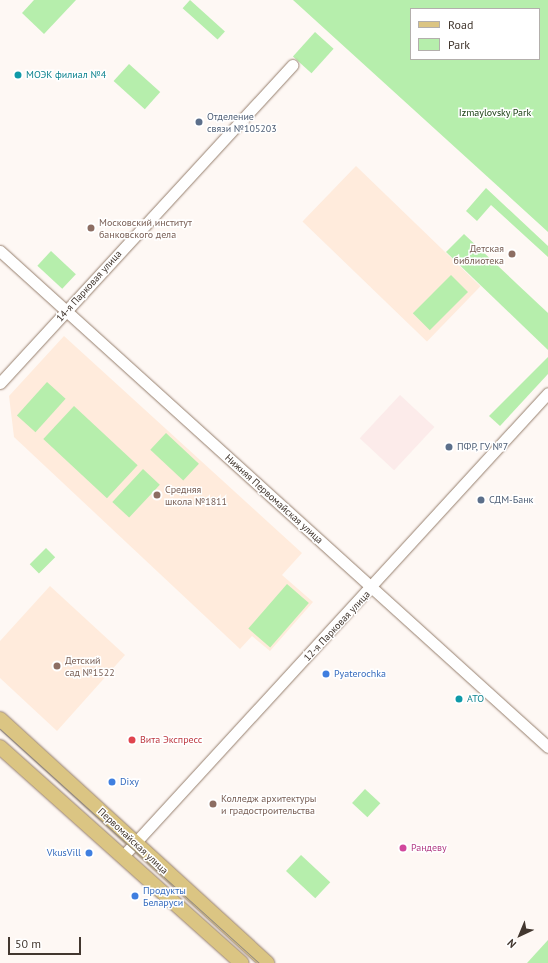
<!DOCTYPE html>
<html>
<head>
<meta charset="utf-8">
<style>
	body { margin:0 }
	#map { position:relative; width:548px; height:963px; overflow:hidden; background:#fef8f4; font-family:"PT Sans",sans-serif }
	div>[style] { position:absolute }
	.industrial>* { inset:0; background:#fcebea; transform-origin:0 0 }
	.built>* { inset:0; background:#ffebdc; transform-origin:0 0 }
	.green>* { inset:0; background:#b6eeac; transform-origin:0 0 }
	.roads { filter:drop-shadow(0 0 1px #967f6d) drop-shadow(0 0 1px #967f6d) }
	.minor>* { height:11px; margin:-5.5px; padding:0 5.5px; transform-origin:5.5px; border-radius:5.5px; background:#fff }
	.major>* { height:14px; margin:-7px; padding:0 7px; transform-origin:7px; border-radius:7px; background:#dbc583 }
	.tram>* { height:1px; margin:-0.5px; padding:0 0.5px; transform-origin:0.5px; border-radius:0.5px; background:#918982 }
	.dots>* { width:11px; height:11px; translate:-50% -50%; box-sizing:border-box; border:2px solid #fff; border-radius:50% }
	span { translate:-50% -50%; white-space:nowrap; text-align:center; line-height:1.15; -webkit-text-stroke:3px #fff; paint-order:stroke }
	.culture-label { font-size:10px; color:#0d838f }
	.left { translate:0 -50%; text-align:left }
	.park-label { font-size:10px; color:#13390c }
	.service-label { font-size:10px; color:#4e5e75 }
	.education-label { font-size:10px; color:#785e54 }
	.right { translate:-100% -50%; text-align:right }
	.street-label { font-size:10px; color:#42372f }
	.shop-label { font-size:10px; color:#366cbe }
	.health-label { font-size:10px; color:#be3a42 }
	.hotel-label { font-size:10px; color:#b23c85 }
	.legend { position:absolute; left:410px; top:8px; width:130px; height:52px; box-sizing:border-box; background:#fff; border:1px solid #b3afac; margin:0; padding:5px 7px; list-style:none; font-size:12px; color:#42372f }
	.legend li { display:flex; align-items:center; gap:8px; height:20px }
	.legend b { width:20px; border:1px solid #b3afac }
	.north { position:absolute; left:500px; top:915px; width:40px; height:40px; -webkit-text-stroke:3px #fff; paint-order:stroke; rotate:224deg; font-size:11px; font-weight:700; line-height:16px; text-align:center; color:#42372f }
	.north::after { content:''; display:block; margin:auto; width:14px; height:18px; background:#42372f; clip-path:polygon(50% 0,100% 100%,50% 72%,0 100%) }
	.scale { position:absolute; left:8px; top:937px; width:73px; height:18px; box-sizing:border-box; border:2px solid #42372f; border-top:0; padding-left:5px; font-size:12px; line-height:14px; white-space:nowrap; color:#42372f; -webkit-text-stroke:3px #fff; paint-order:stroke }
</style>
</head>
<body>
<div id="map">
	<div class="industrial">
		<i style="left:400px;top:395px;width:47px;height:59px;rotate:43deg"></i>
	</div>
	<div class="built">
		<i style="left:356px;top:166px;width:173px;height:77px;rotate:44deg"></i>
		<i style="clip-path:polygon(64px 336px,302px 553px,282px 575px,313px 602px,270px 651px,252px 636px,240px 649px,14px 437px,9px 396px)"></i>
		<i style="clip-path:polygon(50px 586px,125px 655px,57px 731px,0 678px,0 641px)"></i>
	</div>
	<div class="green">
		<i style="clip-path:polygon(34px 0,76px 0,44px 34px,22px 13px)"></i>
		<i style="left:190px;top:0;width:47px;height:11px;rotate:42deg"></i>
		<i style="clip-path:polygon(evenodd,293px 0,548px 0,548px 232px,514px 201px,293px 0,411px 9px,539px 9px,539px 59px,411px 59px,411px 9px)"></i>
		<i style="left:315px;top:32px;width:25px;height:33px;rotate:42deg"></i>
		<i style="left:129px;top:64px;width:42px;height:23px;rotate:42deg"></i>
		<i style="clip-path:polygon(486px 188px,548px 246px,548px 257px,491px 205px,477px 221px,466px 211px)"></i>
		<i style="clip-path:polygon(464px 234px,548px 313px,548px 350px,446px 252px)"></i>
		<i style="left:51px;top:251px;width:34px;height:20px;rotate:43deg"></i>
		<i style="left:451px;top:275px;width:24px;height:54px;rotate:45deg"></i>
		<i style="clip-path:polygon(548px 357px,548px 374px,500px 426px,489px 416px)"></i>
		<i style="left:47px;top:382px;width:25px;height:45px;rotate:42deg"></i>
		<i style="left:74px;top:406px;width:87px;height:45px;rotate:43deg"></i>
		<i style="left:166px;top:433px;width:45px;height:23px;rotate:43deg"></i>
		<i style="left:143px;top:469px;width:23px;height:45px;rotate:43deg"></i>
		<i style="left:46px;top:548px;width:13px;height:23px;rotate:45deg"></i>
		<i style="left:287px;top:584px;width:29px;height:59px;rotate:41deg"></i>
		<i style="left:365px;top:789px;width:21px;height:19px;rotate:43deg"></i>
		<i style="left:301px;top:855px;width:40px;height:22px;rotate:43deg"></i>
		<i style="clip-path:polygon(548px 940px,548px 963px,527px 963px)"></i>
	</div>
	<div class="roads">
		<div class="minor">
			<i style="left:0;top:251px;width:739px;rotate:42.15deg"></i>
			<i style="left:0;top:383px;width:432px;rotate:-47.4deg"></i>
			<i style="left:123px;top:856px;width:628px;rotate:-47.45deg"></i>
		</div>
		<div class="major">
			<i style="left:0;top:719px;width:362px;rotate:42.4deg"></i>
			<i style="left:0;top:747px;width:324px;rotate:41.8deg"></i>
		</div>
	</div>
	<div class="tram">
		<i style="left:0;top:729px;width:349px;rotate:42.1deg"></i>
	</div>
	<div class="dots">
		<i style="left:18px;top:75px;background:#0f9aa8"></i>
		<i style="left:199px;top:122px;background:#5c6f8a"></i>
		<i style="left:91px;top:228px;background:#8d6e63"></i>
		<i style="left:512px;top:254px;background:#8d6e63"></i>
		<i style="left:449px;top:447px;background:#5c6f8a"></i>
		<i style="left:157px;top:495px;background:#8d6e63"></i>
		<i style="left:481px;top:500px;background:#5c6f8a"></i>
		<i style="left:57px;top:666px;background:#8d6e63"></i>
		<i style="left:326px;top:674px;background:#3f7fe0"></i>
		<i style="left:459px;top:699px;background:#0f9aa8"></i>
		<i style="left:132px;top:740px;background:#e0444e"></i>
		<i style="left:112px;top:782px;background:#3f7fe0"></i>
		<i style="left:213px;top:804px;background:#8d6e63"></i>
		<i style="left:403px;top:848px;background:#d1479c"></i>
		<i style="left:89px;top:853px;background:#3f7fe0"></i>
		<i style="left:135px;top:896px;background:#3f7fe0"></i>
	</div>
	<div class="culture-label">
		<span class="left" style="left:26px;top:75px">МОЭК филиал №4</span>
		<span class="left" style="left:467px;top:699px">АТО</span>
	</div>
	<div class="park-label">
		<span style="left:495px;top:113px">Izmaylovsky Park</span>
	</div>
	<div class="service-label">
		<span class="left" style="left:207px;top:122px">Отделение<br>связи №105203</span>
		<span class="left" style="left:457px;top:447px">ПФР, ГУ №7</span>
		<span class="left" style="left:489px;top:500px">СДМ-Банк</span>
	</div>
	<div class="education-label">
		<span class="left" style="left:99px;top:228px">Московский институт<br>банковского дела</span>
		<span class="right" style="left:504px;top:254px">Детская<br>библиотека</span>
		<span class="left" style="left:165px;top:495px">Средняя<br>школа №1811</span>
		<span class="left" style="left:65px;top:666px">Детский<br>сад №1522</span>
		<span class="left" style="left:221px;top:804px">Колледж архитектуры<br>и градостроительства</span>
	</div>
	<div class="street-label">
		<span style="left:89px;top:286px;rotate:-48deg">14-я Парковая улица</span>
		<span style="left:274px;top:499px;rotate:42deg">Нижняя Первомайская улица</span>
		<span style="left:337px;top:626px;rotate:-47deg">12-я Парковая улица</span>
		<span style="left:133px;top:841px;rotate:43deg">Первомайская улица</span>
	</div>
	<div class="shop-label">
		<span class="left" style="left:334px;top:674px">Pyaterochka</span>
		<span class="left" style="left:120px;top:782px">Dixy</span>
		<span class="right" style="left:81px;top:853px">VkusVill</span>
		<span class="left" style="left:143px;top:896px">Продукты<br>Беларуси</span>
	</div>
	<div class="health-label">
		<span class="left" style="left:140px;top:740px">Вита Экспресс</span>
	</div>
	<div class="hotel-label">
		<span class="left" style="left:411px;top:848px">Рандеву</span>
	</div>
	<ul class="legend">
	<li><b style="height:5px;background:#dbc583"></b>Road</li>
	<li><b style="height:11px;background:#b6eeac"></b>Park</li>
	</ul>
	<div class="north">N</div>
	<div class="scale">50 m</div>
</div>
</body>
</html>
